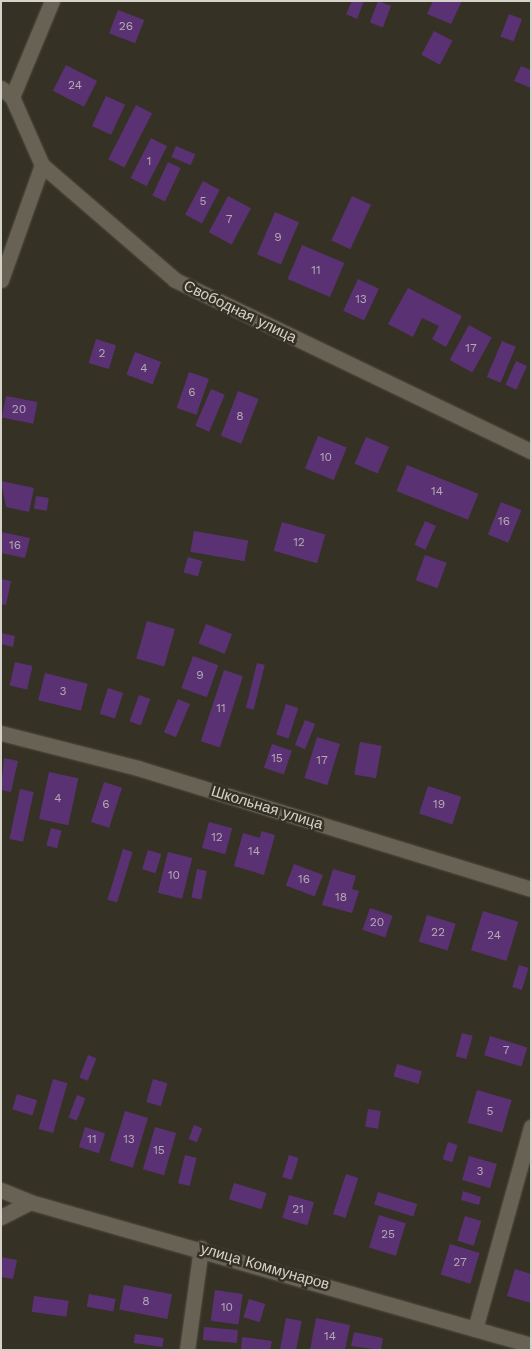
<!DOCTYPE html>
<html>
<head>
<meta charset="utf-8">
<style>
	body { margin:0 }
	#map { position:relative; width:532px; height:1351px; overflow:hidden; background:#353125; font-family:"Work Sans",sans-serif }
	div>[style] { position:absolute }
	.building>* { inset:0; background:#5a3273; transform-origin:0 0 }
	.roads { filter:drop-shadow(0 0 1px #514c42) drop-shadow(0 0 1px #514c42) }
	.street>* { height:15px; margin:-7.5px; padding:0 7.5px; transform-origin:7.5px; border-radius:7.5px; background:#676254 }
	span { translate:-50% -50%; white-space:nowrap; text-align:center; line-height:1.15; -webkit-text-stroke:5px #353125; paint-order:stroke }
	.number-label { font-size:12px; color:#b6aab4 }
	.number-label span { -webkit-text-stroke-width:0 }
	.street-label { font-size:15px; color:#d5d2ca }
	.frame { position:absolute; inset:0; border:2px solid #d5d2ca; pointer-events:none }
</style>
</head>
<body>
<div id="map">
	<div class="building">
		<i style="clip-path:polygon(352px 1px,364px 1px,357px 19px,346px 14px)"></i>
		<i style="left:378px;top:1px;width:14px;height:23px;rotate:21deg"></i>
		<i style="clip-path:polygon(433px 1px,462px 1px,451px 24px,427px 14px)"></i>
		<i style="left:118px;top:10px;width:28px;height:25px;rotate:21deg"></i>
		<i style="left:509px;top:14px;width:14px;height:24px;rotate:21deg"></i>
		<i style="left:434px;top:31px;width:21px;height:27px;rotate:28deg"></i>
		<i style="left:66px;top:65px;width:35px;height:29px;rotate:27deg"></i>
		<i style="clip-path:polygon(521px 66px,531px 70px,531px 88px,514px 81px)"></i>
		<i style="left:106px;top:96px;width:21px;height:33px;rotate:25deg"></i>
		<i style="left:136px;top:105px;width:18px;height:61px;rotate:27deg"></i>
		<i style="left:151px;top:138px;width:18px;height:45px;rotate:27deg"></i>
		<i style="left:176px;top:146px;width:21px;height:12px;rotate:23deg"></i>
		<i style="left:168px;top:162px;width:14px;height:37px;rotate:25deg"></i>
		<i style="left:203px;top:181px;width:19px;height:38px;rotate:28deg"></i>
		<i style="left:228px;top:196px;width:26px;height:41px;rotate:28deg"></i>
		<i style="left:352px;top:196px;width:21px;height:49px;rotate:25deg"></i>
		<i style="left:275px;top:212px;width:26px;height:46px;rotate:23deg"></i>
		<i style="left:302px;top:245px;width:46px;height:37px;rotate:23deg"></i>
		<i style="left:358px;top:279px;width:23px;height:35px;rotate:25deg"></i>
		<i style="clip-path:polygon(408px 288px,462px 316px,446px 347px,432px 339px,439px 326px,422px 318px,413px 337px,388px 324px)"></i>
		<i style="left:469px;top:325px;width:26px;height:40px;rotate:29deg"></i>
		<i style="left:96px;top:339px;width:21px;height:25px;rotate:17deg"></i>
		<i style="left:502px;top:341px;width:15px;height:39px;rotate:23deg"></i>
		<i style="left:135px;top:352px;width:28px;height:24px;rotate:21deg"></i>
		<i style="left:516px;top:361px;width:12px;height:26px;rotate:24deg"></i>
		<i style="left:189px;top:372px;width:21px;height:38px;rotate:19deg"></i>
		<i style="left:211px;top:389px;width:15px;height:40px;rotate:23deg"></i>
		<i style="left:238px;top:391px;width:22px;height:48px;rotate:21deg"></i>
		<i style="left:6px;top:396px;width:32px;height:22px;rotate:11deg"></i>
		<i style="left:318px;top:436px;width:31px;height:35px;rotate:22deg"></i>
		<i style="left:366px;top:437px;width:25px;height:29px;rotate:23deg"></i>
		<i style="left:407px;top:465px;width:77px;height:28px;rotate:22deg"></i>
		<i style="clip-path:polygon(1px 481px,34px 488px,29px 512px,6px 507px)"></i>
		<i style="left:36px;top:496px;width:13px;height:13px;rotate:9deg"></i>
		<i style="left:501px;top:502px;width:22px;height:35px;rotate:22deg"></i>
		<i style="left:425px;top:521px;width:12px;height:26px;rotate:24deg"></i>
		<i style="left:282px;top:522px;width:45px;height:30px;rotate:16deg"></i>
		<i style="left:194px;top:531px;width:55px;height:21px;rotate:10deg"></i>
		<i style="clip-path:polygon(1px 532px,30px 538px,25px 558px,1px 553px)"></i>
		<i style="left:425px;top:555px;width:23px;height:27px;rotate:20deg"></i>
		<i style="left:188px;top:557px;width:15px;height:16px;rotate:16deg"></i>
		<i style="clip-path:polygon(1px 579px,11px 581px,6px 605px,1px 604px)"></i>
		<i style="left:147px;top:621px;width:29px;height:39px;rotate:16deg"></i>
		<i style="left:206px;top:624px;width:28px;height:21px;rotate:21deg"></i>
		<i style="clip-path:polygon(1px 633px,15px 636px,13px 647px,1px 644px)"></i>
		<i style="left:193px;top:656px;width:27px;height:34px;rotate:20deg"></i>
		<i style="left:15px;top:662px;width:18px;height:24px;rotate:13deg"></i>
		<i style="left:257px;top:663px;width:8px;height:46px;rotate:14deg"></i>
		<i style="left:224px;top:670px;width:20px;height:75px;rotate:18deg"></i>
		<i style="left:45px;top:673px;width:44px;height:28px;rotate:14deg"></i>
		<i style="left:108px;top:688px;width:16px;height:27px;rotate:18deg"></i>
		<i style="left:139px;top:695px;width:12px;height:28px;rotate:20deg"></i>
		<i style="left:178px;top:699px;width:13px;height:36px;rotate:23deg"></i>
		<i style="left:286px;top:704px;width:13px;height:32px;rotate:18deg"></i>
		<i style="left:305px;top:720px;width:11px;height:27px;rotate:22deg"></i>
		<i style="left:317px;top:737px;width:24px;height:43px;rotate:17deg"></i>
		<i style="left:360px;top:742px;width:22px;height:33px;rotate:10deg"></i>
		<i style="left:272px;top:744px;width:21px;height:25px;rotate:19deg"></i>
		<i style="clip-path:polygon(4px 758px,18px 761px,11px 792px,1px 790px)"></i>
		<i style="left:49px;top:772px;width:30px;height:48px;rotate:12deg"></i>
		<i style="left:104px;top:782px;width:19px;height:42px;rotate:18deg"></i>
		<i style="left:428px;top:786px;width:35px;height:29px;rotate:18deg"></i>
		<i style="left:20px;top:789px;width:14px;height:51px;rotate:12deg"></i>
		<i style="left:209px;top:822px;width:24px;height:27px;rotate:15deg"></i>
		<i style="left:51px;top:828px;width:11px;height:18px;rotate:15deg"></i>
		<i style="clip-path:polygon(261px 831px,275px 835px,264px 875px,234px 866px,243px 833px,260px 838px)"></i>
		<i style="left:123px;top:849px;width:10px;height:53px;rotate:17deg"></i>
		<i style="left:148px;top:850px;width:14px;height:20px;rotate:17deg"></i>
		<i style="left:168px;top:852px;width:25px;height:42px;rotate:14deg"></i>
		<i style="left:294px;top:864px;width:31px;height:23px;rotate:21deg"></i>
		<i style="left:197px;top:869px;width:10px;height:29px;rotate:11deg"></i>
		<i style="clip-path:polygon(333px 869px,356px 876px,352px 889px,359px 891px,352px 913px,322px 905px)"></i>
		<i style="left:370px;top:908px;width:24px;height:23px;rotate:19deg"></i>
		<i style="left:483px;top:911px;width:37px;height:41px;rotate:17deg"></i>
		<i style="left:427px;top:915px;width:30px;height:28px;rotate:17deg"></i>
		<i style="left:519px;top:965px;width:10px;height:23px;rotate:17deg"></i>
		<i style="left:462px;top:1033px;width:11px;height:24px;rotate:15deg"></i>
		<i style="left:490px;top:1036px;width:39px;height:20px;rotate:17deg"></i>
		<i style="left:88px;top:1055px;width:9px;height:24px;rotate:21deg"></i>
		<i style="left:397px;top:1064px;width:26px;height:13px;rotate:16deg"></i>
		<i style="left:53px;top:1079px;width:15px;height:52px;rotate:16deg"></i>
		<i style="left:153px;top:1079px;width:15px;height:24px;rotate:16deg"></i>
		<i style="left:477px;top:1090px;width:36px;height:34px;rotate:16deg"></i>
		<i style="left:17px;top:1094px;width:21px;height:16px;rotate:17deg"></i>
		<i style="left:77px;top:1095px;width:9px;height:24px;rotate:21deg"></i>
		<i style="left:368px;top:1109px;width:13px;height:18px;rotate:9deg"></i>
		<i style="left:125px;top:1111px;width:24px;height:52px;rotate:17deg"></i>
		<i style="left:194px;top:1125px;width:9px;height:15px;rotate:21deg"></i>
		<i style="left:85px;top:1127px;width:21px;height:21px;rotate:17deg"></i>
		<i style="left:155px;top:1127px;width:22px;height:44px;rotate:16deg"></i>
		<i style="left:448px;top:1142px;width:10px;height:18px;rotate:17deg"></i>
		<i style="left:185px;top:1155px;width:12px;height:29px;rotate:14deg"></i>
		<i style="left:289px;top:1155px;width:10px;height:23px;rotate:17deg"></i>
		<i style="left:469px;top:1156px;width:29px;height:25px;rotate:16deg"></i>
		<i style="left:346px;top:1174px;width:13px;height:42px;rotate:18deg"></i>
		<i style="left:234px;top:1183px;width:34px;height:17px;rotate:17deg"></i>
		<i style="clip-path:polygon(463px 1191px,481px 1197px,479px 1205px,461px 1200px)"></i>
		<i style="left:378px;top:1192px;width:41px;height:13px;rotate:17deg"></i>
		<i style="left:289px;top:1195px;width:26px;height:24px;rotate:16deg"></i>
		<i style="left:379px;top:1215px;width:28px;height:34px;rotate:17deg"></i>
		<i style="left:465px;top:1216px;width:17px;height:26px;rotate:17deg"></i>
		<i style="left:450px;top:1244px;width:31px;height:32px;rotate:17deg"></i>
		<i style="clip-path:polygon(1px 1257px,17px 1260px,13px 1279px,1px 1277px)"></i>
		<i style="clip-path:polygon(515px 1269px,531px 1274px,531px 1303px,507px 1296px)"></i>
		<i style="left:124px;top:1285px;width:49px;height:25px;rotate:11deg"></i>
		<i style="left:215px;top:1290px;width:28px;height:31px;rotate:8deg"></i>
		<i style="left:89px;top:1294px;width:27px;height:13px;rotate:10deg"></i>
		<i style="left:34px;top:1296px;width:35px;height:16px;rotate:8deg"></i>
		<i style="left:249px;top:1299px;width:17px;height:19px;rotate:17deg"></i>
		<i style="left:286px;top:1318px;width:16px;height:32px;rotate:11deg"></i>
		<i style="clip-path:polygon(316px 1318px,350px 1325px,345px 1350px,310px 1350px)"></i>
		<i style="left:204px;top:1327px;width:34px;height:13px;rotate:5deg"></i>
		<i style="clip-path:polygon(354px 1332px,383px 1338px,381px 1350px,351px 1346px)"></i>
		<i style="left:135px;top:1334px;width:29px;height:9px;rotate:8deg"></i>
		<i style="clip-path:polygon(242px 1337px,272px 1341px,270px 1350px,241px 1350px)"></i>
	</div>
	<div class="roads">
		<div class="street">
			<i style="left:1px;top:88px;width:14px;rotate:39deg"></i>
			<i style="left:12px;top:97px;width:74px;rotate:66.2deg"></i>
			<i style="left:42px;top:165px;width:176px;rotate:40.8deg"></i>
			<i style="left:175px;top:280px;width:395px;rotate:25.7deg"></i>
			<i style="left:12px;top:97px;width:104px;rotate:-67.4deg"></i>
			<i style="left:1px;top:280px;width:122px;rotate:-70.4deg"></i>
			<i style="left:1px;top:733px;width:141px;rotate:14.3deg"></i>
			<i style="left:138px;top:768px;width:411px;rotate:17.1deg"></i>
			<i style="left:1px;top:1190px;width:31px;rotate:22deg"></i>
			<i style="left:30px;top:1202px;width:521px;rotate:15.93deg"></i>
			<i style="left:1px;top:1217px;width:33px;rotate:-27deg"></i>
			<i style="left:475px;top:1329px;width:210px;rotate:-74.5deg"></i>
			<i style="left:187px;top:1350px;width:103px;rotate:-82.2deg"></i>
		</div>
	</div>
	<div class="number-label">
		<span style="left:126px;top:27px">26</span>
		<span style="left:75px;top:86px">24</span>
		<span style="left:149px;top:162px">1</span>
		<span style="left:203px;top:202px">5</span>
		<span style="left:229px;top:220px">7</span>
		<span style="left:278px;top:238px">9</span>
		<span style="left:316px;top:271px">11</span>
		<span style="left:361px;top:300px">13</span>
		<span style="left:471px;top:349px">17</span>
		<span style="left:102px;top:354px">2</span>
		<span style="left:144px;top:369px">4</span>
		<span style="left:192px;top:393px">6</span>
		<span style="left:19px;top:410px">20</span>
		<span style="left:240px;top:417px">8</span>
		<span style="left:326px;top:458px">10</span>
		<span style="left:437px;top:492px">14</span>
		<span style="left:504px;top:522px">16</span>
		<span style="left:299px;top:543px">12</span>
		<span style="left:15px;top:546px">16</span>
		<span style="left:200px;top:676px">9</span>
		<span style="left:63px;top:692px">3</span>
		<span style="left:221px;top:709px">11</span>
		<span style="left:277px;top:759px">15</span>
		<span style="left:322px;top:761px">17</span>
		<span style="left:58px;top:799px">4</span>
		<span style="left:106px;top:805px">6</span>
		<span style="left:439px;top:805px">19</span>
		<span style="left:217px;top:838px">12</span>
		<span style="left:254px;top:852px">14</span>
		<span style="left:174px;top:876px">10</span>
		<span style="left:304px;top:880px">16</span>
		<span style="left:341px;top:898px">18</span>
		<span style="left:377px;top:923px">20</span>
		<span style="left:438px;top:933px">22</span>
		<span style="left:494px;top:936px">24</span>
		<span style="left:506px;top:1051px">7</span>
		<span style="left:490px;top:1112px">5</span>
		<span style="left:92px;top:1140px">11</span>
		<span style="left:129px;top:1140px">13</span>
		<span style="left:159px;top:1151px">15</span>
		<span style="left:480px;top:1172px">3</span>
		<span style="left:298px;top:1210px">21</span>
		<span style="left:388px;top:1235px">25</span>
		<span style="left:460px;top:1263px">27</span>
		<span style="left:146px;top:1302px">8</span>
		<span style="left:227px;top:1308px">10</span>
		<span style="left:330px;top:1337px">14</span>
	</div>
	<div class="street-label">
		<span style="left:240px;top:312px;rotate:26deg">Свободная улица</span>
		<span style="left:267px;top:808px;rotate:17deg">Школьная улица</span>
		<span style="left:265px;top:1267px;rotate:16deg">улица Коммунаров</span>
	</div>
	<div class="frame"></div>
</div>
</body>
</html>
